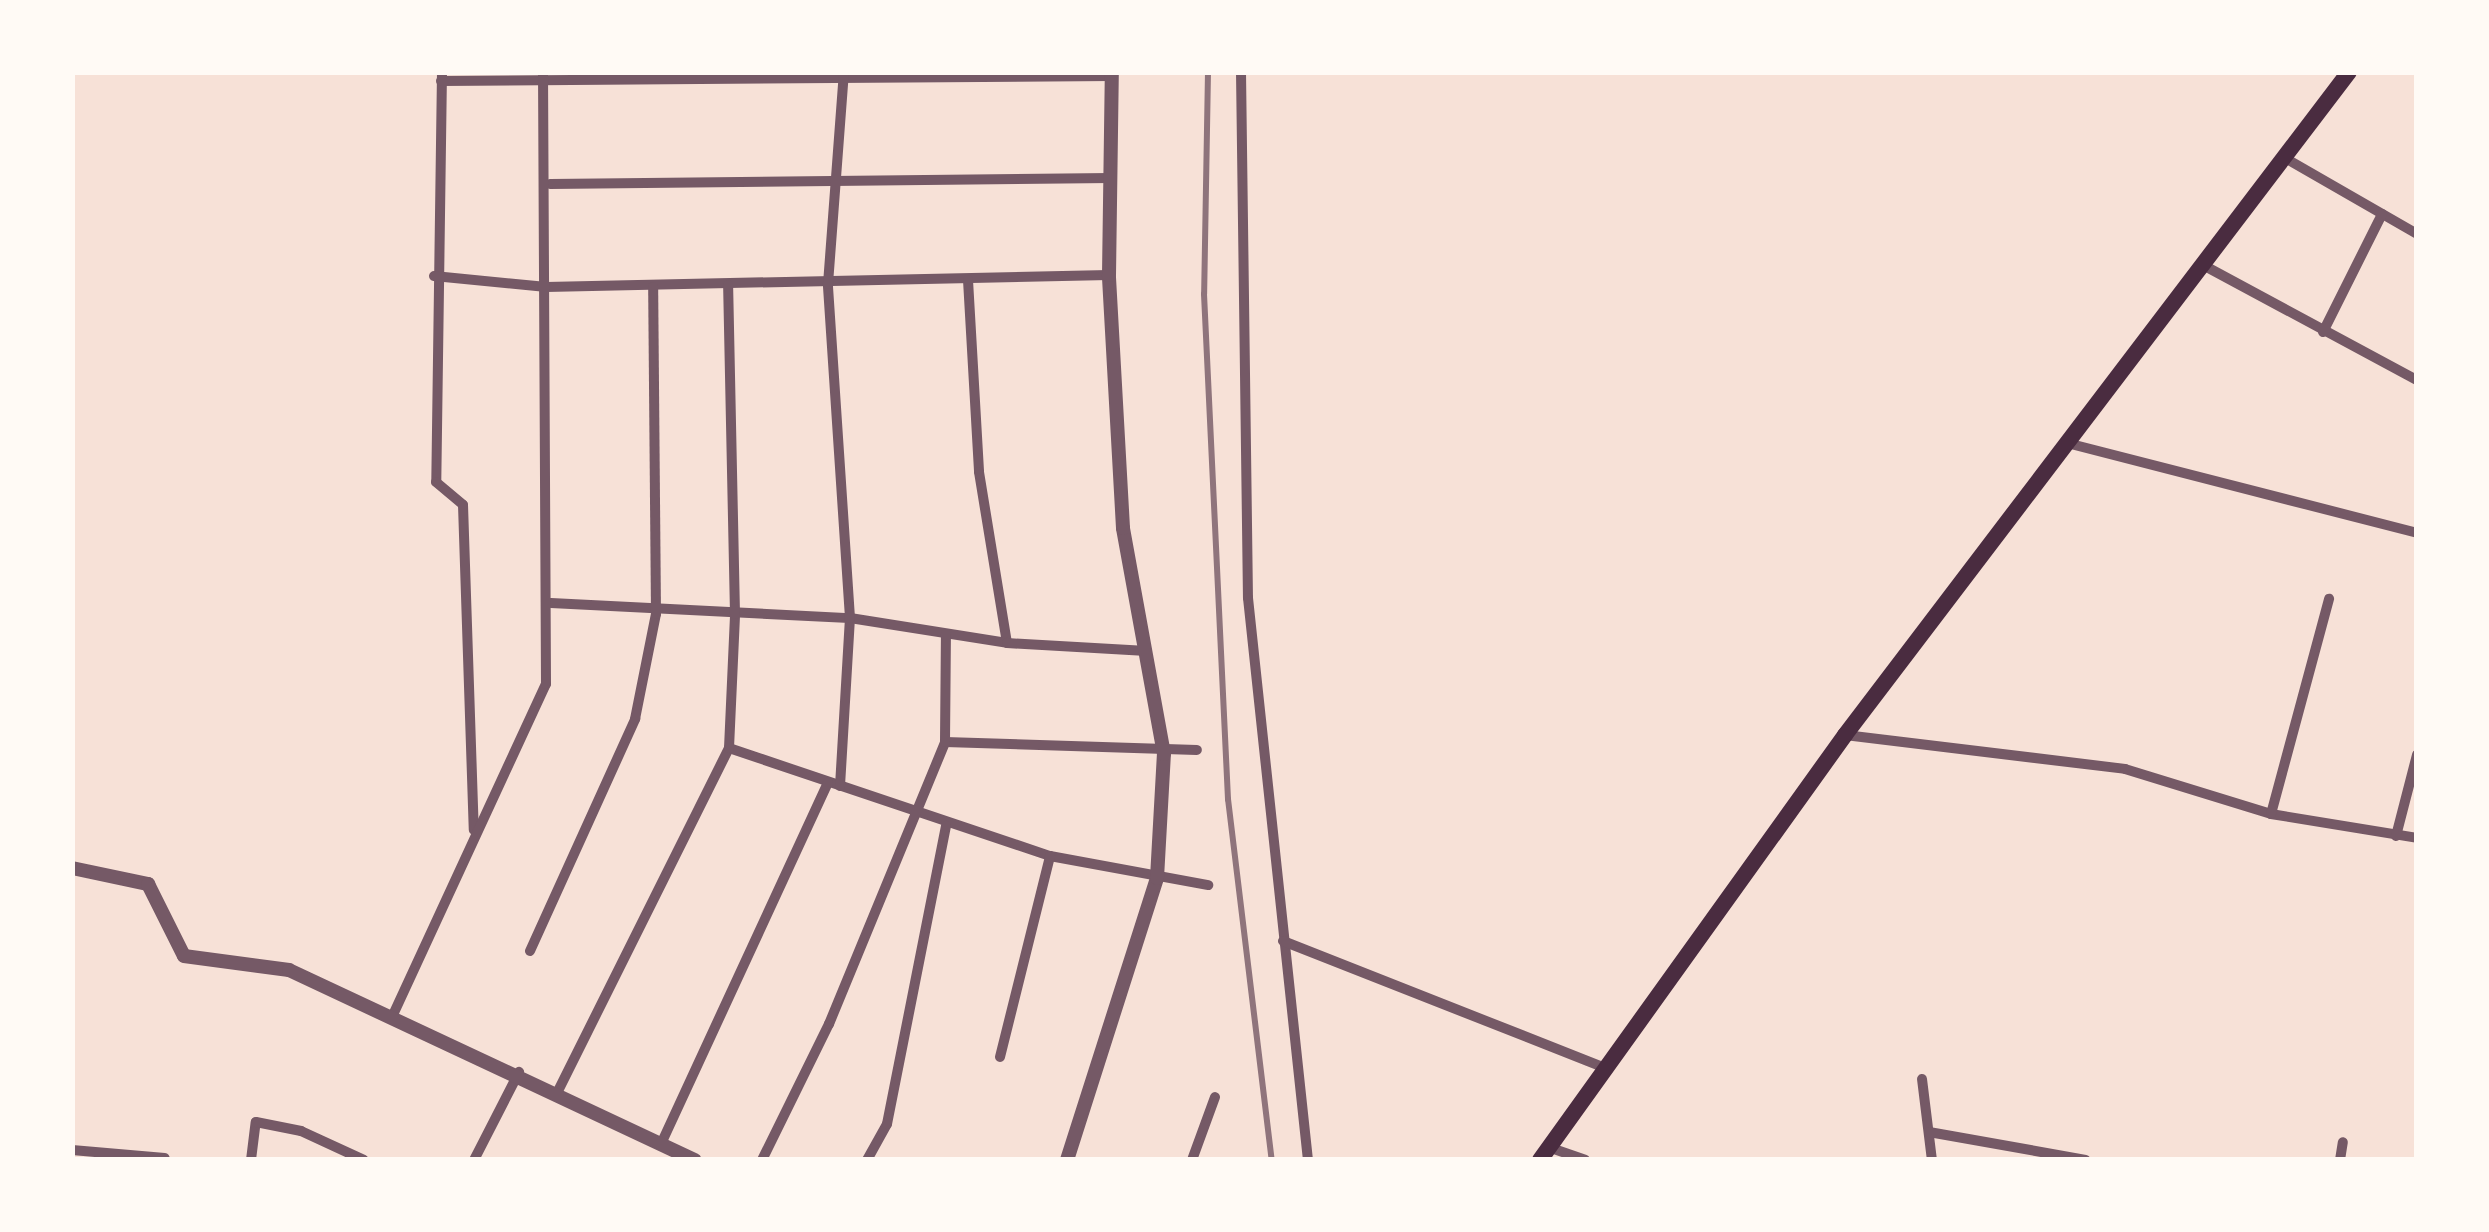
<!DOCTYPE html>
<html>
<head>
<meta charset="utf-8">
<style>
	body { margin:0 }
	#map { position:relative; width:2489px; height:1232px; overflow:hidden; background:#f7e1d7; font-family:Quicksand,sans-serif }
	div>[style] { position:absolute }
	.minor>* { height:10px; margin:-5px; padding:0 5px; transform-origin:5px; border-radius:5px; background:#755966 }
	.tertiary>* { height:14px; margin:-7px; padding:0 7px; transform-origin:7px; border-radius:7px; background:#755966 }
	.secondary>* { height:16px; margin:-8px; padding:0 8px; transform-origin:8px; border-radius:8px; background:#4a2c40 }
	.rail>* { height:6px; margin:-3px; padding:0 3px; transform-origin:3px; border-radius:3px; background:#8f747c }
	span { translate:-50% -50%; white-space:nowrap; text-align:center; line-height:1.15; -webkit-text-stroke:9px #fffaf5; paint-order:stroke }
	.frame { position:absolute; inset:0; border:75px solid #fffaf5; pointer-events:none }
</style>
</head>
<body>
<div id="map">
	<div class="minor">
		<i style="left:442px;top:72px;width:410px;rotate:90.8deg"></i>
		<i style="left:436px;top:482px;width:35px;rotate:40deg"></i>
		<i style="left:463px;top:505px;width:325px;rotate:88.1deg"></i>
		<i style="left:1241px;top:72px;width:526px;rotate:89.24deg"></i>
		<i style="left:1248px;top:598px;width:565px;rotate:83.91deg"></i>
		<i style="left:441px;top:81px;width:671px;rotate:-0.43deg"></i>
		<i style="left:2285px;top:158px;width:152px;rotate:29.9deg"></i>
		<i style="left:550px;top:184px;width:561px;rotate:-0.61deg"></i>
		<i style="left:2203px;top:265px;width:243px;rotate:28.3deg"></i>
		<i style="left:434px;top:276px;width:113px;rotate:5.6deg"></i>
		<i style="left:546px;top:287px;width:563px;rotate:-1.22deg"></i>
		<i style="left:968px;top:280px;width:192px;rotate:86.7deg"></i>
		<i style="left:979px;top:472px;width:173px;rotate:80.7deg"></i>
		<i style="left:2323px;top:332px;width:132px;rotate:-63.4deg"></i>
		<i style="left:2067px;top:443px;width:361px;rotate:14.4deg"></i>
		<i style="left:551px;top:603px;width:299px;rotate:2.9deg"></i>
		<i style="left:850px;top:618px;width:159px;rotate:9deg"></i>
		<i style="left:1007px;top:643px;width:140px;rotate:3.3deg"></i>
		<i style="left:1845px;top:735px;width:282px;rotate:6.9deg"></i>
		<i style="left:2125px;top:769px;width:153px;rotate:17.1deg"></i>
		<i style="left:2271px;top:814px;width:148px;rotate:9.3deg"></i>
		<i style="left:945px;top:742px;width:252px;rotate:1.8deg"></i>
		<i style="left:729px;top:748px;width:339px;rotate:18.6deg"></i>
		<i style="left:1050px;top:856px;width:161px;rotate:10.4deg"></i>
		<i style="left:840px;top:786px;width:168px;rotate:-86.6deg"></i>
		<i style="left:850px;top:618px;width:335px;rotate:-93.8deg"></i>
		<i style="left:828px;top:284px;width:213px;rotate:-85.7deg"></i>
		<i style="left:2271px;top:814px;width:223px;rotate:-74.9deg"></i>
		<i style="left:2396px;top:836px;width:84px;rotate:-75.5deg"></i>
		<i style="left:1283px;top:941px;width:346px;rotate:21.5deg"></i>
		<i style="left:530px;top:951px;width:255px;rotate:-65.6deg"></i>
		<i style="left:635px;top:719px;width:107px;rotate:-78.7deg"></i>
		<i style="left:656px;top:614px;width:327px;rotate:-90.5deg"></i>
		<i style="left:392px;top:1017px;width:367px;rotate:-65.2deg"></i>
		<i style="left:546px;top:684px;width:612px;rotate:-90.28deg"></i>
		<i style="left:1000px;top:1057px;width:207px;rotate:-76deg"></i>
		<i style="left:1922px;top:1079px;width:82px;rotate:83deg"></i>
		<i style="left:556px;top:1095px;width:388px;rotate:-63.5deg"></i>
		<i style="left:729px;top:748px;width:134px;rotate:-87.4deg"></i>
		<i style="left:735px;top:614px;width:329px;rotate:-91.2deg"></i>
		<i style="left:1929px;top:1132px;width:159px;rotate:10.1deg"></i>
		<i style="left:661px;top:1144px;width:398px;rotate:-65.2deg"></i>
		<i style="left:1551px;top:1148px;width:36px;rotate:19deg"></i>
		<i style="left:72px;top:1150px;width:93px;rotate:4.9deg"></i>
		<i style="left:251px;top:1160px;width:38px;rotate:-83deg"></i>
		<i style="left:256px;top:1122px;width:46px;rotate:11.3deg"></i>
		<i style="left:301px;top:1131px;width:69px;rotate:24.7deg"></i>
		<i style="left:474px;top:1160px;width:99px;rotate:-62.9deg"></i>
		<i style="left:762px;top:1160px;width:152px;rotate:-63.8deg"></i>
		<i style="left:829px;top:1024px;width:305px;rotate:-67.6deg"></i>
		<i style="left:945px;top:742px;width:108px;rotate:-89.5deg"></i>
		<i style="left:867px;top:1160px;width:41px;rotate:-60.9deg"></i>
		<i style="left:887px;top:1124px;width:304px;rotate:-78.8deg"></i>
		<i style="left:1192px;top:1160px;width:67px;rotate:-69.9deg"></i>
		<i style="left:2340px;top:1160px;width:18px;rotate:-81deg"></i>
	</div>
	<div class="tertiary">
		<i style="left:72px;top:868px;width:78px;rotate:11.9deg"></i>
		<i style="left:148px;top:884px;width:80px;rotate:63.4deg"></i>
		<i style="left:184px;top:956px;width:106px;rotate:7.6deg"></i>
		<i style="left:289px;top:970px;width:448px;rotate:25.1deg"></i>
		<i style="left:1067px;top:1160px;width:296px;rotate:-72.3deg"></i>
		<i style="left:1157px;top:878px;width:124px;rotate:-86.8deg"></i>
		<i style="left:1164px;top:754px;width:230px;rotate:-100.3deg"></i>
		<i style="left:1123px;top:528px;width:253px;rotate:-93.2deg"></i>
		<i style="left:1109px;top:275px;width:203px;rotate:-89.2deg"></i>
	</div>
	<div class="secondary">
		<i style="left:1540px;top:1160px;width:523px;rotate:-54.33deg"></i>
		<i style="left:1845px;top:735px;width:833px;rotate:-52.76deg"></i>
	</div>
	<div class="rail">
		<i style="left:1208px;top:72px;width:222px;rotate:91deg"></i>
		<i style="left:1204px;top:294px;width:506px;rotate:87.28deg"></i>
		<i style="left:1228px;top:799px;width:364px;rotate:83.1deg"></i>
	</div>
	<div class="frame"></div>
</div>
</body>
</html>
